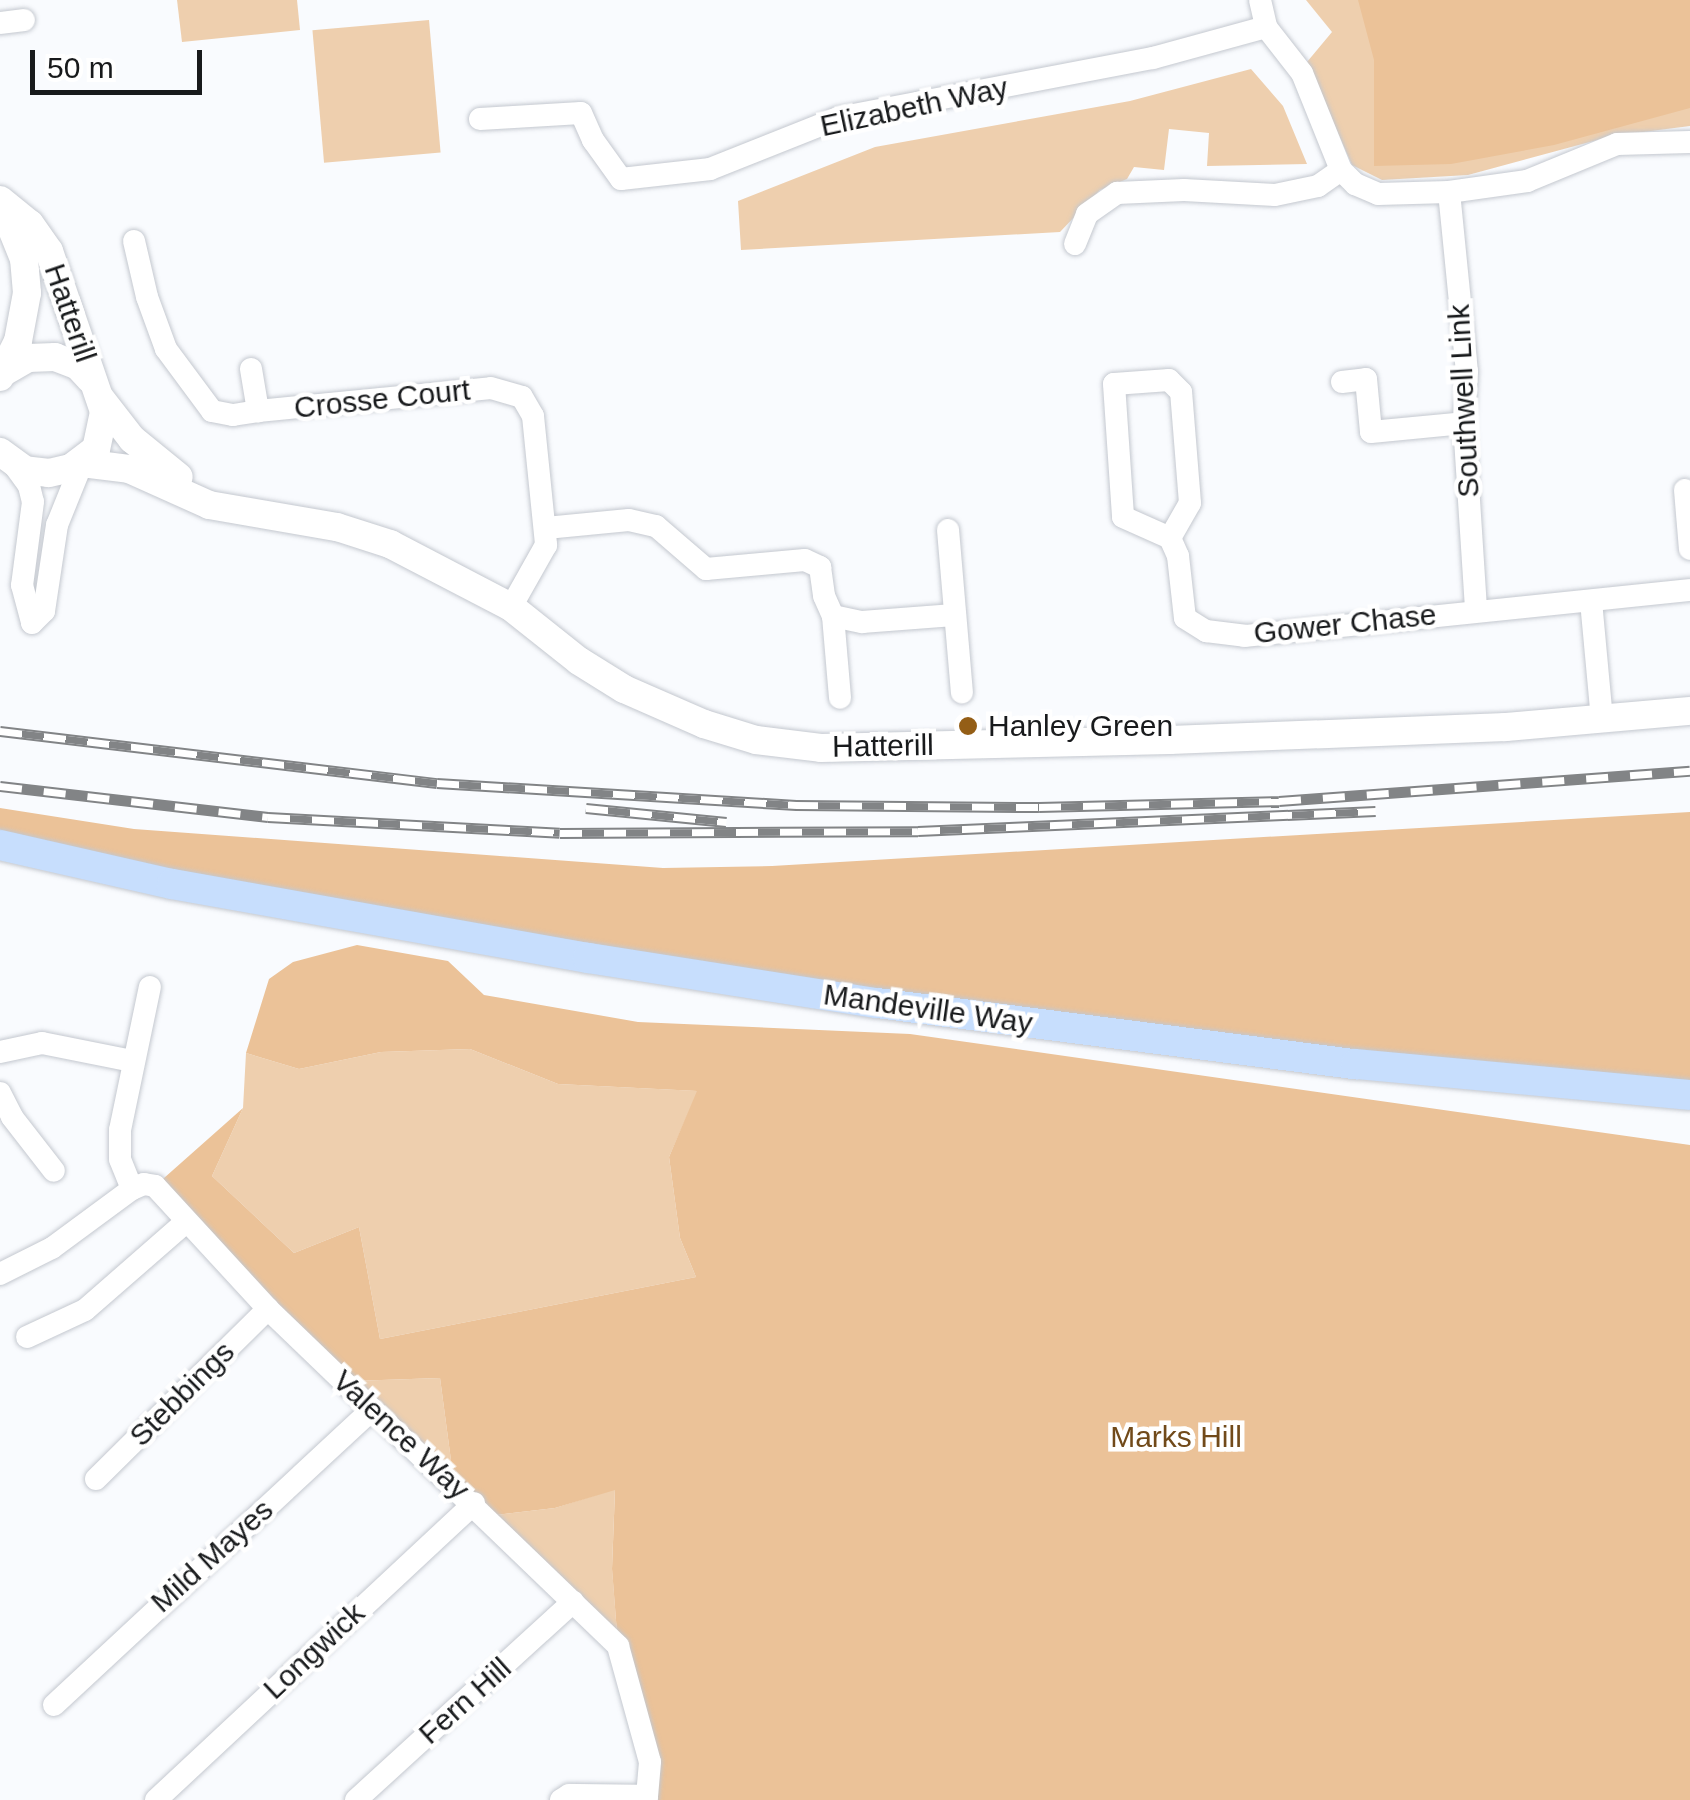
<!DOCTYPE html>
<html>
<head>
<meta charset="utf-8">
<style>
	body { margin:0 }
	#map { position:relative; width:1690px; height:1800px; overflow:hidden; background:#f9fbfe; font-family:Arial,sans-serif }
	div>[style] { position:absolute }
	.green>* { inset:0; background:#eecfae; transform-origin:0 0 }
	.forest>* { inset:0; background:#ebc298 }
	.roads { filter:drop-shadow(0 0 2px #c4c8cf) drop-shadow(0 0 2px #c4c8cf) }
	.minor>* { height:22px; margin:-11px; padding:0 11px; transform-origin:11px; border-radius:11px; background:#fff }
	.tertiary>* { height:28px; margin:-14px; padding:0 14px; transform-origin:14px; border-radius:14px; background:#fff }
	.secondary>* { height:30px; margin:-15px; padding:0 15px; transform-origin:15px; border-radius:15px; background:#c7defd }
	.rail>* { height:11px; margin-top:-5.5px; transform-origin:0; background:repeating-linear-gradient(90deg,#fff 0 22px,#828486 0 44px); box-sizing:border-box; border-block:2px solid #828486 }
	.dots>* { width:28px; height:28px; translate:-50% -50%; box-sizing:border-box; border:5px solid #fff; border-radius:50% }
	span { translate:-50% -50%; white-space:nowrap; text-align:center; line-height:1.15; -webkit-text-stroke:9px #fff; paint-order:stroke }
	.street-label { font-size:30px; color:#181a1c }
	.poi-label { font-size:30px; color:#181a1c }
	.left { translate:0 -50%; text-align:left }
	.park-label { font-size:30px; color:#714a1a }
	.scale { position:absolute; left:30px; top:50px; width:172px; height:45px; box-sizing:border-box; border:5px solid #181a1c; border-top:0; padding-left:12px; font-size:30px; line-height:35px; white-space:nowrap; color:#181a1c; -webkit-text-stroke:8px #fff; paint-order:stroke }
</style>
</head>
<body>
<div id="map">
	<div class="green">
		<i style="clip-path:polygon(177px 0,297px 0,300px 30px,182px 42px)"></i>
		<i style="clip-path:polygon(1306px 0,1690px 0,1690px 126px,1612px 136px,1468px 175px,1382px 180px,1352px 165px,1307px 62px,1332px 32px)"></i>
		<i style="left:429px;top:20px;width:133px;height:117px;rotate:85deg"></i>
		<i style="clip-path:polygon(1251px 69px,1283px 106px,1307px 164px,1207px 166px,1209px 133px,1169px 129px,1164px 170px,1134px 167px,1127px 179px,1100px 190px,1060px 232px,741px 250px,738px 201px,875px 147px,1130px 101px)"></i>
		<i style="clip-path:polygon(470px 1049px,558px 1084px,698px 1091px,669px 1157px,680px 1238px,696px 1277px,380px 1339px,359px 1227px,294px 1253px,212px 1176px,243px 1108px,246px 1053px,299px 1069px,381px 1052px)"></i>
		<i style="clip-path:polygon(440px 1378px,454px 1483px,352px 1381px)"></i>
		<i style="clip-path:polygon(615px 1489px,612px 1568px,618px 1646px,488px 1516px,555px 1508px)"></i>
	</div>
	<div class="forest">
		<i style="clip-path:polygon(1358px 0,1690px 0,1690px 108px,1554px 145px,1451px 164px,1374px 166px,1374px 60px)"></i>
		<i style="clip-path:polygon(0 808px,134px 829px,663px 868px,772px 866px,1690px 812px,1690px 1093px,1225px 1049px,0 845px)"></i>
		<i style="clip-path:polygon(357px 945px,448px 961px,484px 995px,638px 1022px,910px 1034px,1690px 1145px,1690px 1800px,647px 1800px,618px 1646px,612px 1569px,615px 1490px,555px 1508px,488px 1516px,454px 1483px,440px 1378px,352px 1381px,155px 1186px,243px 1108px,212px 1176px,294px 1253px,359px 1227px,380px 1339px,696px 1277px,680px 1238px,669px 1157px,697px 1091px,558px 1084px,470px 1049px,381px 1052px,299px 1069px,246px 1053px,269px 979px,293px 962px)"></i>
	</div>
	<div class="roads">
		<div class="minor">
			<i style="left:1260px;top:0;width:28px;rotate:77deg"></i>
			<i style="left:1266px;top:27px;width:58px;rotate:52deg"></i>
			<i style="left:1302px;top:73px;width:105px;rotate:68.1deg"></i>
			<i style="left:1341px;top:170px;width:20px;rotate:45deg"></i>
			<i style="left:1355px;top:184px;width:25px;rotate:23deg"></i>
			<i style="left:1378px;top:194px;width:71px;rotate:-1.6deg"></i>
			<i style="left:1449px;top:192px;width:79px;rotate:-8deg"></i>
			<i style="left:1527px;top:181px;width:97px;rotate:-22.3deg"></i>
			<i style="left:1617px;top:144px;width:73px;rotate:-1.6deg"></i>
			<i style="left:0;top:23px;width:24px;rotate:-7deg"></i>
			<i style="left:480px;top:119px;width:101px;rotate:-3.4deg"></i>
			<i style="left:581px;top:113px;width:30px;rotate:66deg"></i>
			<i style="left:593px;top:140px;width:48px;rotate:54.3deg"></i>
			<i style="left:621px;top:179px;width:90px;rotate:-6.4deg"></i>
			<i style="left:710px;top:169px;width:138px;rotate:-21.7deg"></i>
			<i style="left:838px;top:118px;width:321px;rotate:-10.8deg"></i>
			<i style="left:1153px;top:58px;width:117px;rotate:-15.3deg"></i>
			<i style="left:1449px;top:192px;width:180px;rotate:84.3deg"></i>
			<i style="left:1467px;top:371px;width:52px;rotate:93.3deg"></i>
			<i style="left:1464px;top:423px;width:188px;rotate:86.3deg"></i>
			<i style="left:134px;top:241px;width:57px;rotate:76.9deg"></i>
			<i style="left:147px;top:297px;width:55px;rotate:69.9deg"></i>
			<i style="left:166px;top:349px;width:77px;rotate:53.4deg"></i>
			<i style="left:212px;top:411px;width:21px;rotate:11deg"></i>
			<i style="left:233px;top:415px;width:25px;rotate:-9deg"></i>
			<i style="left:1075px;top:244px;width:32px;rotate:-68deg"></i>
			<i style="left:1087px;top:214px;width:37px;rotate:-35deg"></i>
			<i style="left:1117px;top:193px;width:67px;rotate:-2.6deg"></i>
			<i style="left:1184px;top:190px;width:91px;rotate:3.1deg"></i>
			<i style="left:1275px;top:195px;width:44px;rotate:-11.8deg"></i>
			<i style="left:1318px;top:186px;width:28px;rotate:-35deg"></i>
			<i style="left:251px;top:369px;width:43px;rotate:80.5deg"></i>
			<i style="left:258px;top:411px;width:234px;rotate:-5.6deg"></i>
			<i style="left:491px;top:388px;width:32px;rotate:16deg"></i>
			<i style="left:522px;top:397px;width:22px;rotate:60deg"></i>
			<i style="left:533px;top:416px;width:130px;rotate:84.2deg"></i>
			<i style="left:546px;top:545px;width:71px;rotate:119.4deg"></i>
			<i style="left:1342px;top:382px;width:24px;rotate:-7deg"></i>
			<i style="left:1366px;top:379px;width:53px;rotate:84.6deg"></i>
			<i style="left:1371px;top:432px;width:93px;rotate:-5.5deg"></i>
			<i style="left:14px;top:465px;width:26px;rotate:54deg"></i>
			<i style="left:29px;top:486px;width:16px;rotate:76deg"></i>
			<i style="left:33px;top:502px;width:84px;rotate:97.5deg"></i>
			<i style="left:22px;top:585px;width:39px;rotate:75deg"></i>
			<i style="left:32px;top:623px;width:17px;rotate:-45deg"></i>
			<i style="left:44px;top:611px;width:87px;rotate:-81.4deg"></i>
			<i style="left:57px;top:525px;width:67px;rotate:-68deg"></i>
			<i style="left:1685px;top:490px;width:59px;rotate:85.2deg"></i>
			<i style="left:546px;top:528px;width:83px;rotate:-5.5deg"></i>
			<i style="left:629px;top:520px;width:28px;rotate:13deg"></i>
			<i style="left:656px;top:526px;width:66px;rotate:40.7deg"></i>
			<i style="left:706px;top:569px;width:99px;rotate:-5.2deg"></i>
			<i style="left:805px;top:560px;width:17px;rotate:25deg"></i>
			<i style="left:820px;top:567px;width:29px;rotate:82deg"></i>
			<i style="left:824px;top:596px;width:22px;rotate:66deg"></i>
			<i style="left:833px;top:616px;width:30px;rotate:12deg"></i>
			<i style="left:862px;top:622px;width:92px;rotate:-4.4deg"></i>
			<i style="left:948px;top:530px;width:163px;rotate:85.1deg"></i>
			<i style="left:1170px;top:538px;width:40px;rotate:-60.3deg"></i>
			<i style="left:1190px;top:503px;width:111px;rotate:-94.6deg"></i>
			<i style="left:1181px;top:392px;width:17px;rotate:-135deg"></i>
			<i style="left:1169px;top:380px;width:55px;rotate:175.8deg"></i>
			<i style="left:1114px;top:384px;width:133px;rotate:86.1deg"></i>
			<i style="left:1123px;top:517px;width:51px;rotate:24.1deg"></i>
			<i style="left:1170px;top:538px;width:20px;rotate:66deg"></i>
			<i style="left:1178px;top:556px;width:62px;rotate:83.6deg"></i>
			<i style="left:1185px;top:618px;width:25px;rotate:32deg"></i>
			<i style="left:1206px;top:631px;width:39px;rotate:7deg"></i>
			<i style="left:1245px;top:636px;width:447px;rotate:-5.9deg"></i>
			<i style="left:1591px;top:601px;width:120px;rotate:84.7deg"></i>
			<i style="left:833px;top:616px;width:82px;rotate:85.1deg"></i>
			<i style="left:0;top:1052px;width:43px;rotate:-12.1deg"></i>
			<i style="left:42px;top:1043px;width:92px;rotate:11.3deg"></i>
			<i style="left:0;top:1093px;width:27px;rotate:63deg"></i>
			<i style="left:12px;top:1117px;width:68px;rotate:52.1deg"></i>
			<i style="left:132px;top:1189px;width:32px;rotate:-112deg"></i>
			<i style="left:120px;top:1159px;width:29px;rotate:-90deg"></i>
			<i style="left:120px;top:1130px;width:146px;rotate:-78.2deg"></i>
			<i style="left:0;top:1274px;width:58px;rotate:-26.6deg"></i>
			<i style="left:52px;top:1248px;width:99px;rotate:-36.4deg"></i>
			<i style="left:132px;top:1189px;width:13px;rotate:-23deg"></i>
			<i style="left:144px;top:1184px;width:11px;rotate:10deg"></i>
			<i style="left:155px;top:1186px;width:167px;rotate:47.4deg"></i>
			<i style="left:268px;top:1309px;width:486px;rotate:43.9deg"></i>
			<i style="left:618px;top:1646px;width:120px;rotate:74.6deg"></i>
			<i style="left:650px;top:1762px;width:38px;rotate:95deg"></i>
			<i style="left:27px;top:1337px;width:64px;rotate:-25deg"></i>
			<i style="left:85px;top:1310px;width:134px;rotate:-41.1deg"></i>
			<i style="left:96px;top:1479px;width:242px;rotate:-44.7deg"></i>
			<i style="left:54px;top:1705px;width:434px;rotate:-42.9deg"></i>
			<i style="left:156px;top:1800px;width:435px;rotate:-43deg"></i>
			<i style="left:356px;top:1800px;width:294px;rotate:-42.4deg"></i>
			<i style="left:561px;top:1800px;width:9px;rotate:-32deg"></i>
			<i style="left:569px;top:1795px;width:78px;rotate:0.7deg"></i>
		</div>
		<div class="tertiary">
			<i style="left:0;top:200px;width:38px;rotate:39deg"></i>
			<i style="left:30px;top:224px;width:33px;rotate:55deg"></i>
			<i style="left:49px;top:251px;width:170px;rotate:71.1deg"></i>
			<i style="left:104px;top:412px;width:38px;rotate:102deg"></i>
			<i style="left:96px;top:449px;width:31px;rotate:143deg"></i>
			<i style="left:71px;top:468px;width:23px;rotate:167deg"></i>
			<i style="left:49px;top:473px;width:24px;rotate:-173deg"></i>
			<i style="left:25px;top:470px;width:31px;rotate:-144deg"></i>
			<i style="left:4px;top:372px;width:28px;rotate:-30deg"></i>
			<i style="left:28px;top:358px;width:27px;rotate:-2deg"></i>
			<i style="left:55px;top:357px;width:25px;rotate:21deg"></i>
			<i style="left:78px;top:366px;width:18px;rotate:47deg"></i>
			<i style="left:0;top:377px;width:40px;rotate:-63.4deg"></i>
			<i style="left:18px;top:341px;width:49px;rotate:-79.4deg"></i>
			<i style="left:27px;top:293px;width:34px;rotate:-95deg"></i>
			<i style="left:24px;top:259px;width:56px;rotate:-112deg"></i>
			<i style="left:101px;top:399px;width:51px;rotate:52.2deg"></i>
			<i style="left:132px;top:439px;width:60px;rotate:39deg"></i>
			<i style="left:82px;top:463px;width:47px;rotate:7.3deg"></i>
			<i style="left:129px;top:469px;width:88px;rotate:24.2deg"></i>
			<i style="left:209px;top:505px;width:130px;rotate:9.8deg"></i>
			<i style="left:337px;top:527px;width:56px;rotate:17.8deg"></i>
			<i style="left:390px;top:544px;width:136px;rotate:27.5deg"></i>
			<i style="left:511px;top:607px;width:87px;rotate:38.5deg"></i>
			<i style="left:579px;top:661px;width:53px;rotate:31.9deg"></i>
			<i style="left:624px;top:689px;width:87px;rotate:23.6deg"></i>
			<i style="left:704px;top:724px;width:54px;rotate:17.1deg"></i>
			<i style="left:756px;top:740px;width:65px;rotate:7deg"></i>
			<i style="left:821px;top:748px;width:349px;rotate:-1.3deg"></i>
			<i style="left:1170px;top:740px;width:336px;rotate:-2.2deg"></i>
			<i style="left:1506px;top:727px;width:185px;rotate:-5deg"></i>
		</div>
		<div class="secondary">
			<i style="left:0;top:845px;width:176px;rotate:12.8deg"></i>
			<i style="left:172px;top:884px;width:423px;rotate:10.1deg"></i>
			<i style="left:588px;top:958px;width:292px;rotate:8.9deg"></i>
			<i style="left:877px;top:1003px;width:483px;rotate:7.3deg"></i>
			<i style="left:1356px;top:1064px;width:335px;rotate:5.3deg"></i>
		</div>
	</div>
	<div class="rail">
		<i style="left:0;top:731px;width:440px;rotate:6.8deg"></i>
		<i style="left:437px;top:783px;width:360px;rotate:3.5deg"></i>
		<i style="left:796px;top:805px;width:243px;rotate:0.5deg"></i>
		<i style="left:1039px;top:807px;width:240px;rotate:-1.4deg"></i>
		<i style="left:1279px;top:801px;width:412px;rotate:-4.2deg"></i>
		<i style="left:0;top:786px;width:270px;rotate:6.6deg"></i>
		<i style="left:268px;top:817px;width:292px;rotate:3.1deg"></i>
		<i style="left:560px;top:833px;width:358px;rotate:-0.3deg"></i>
		<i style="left:918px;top:831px;width:458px;rotate:-2.5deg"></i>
		<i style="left:586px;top:808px;width:141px;rotate:5.7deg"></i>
	</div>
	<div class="dots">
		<i style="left:968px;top:726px;background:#945e16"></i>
	</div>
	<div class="street-label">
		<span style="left:914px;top:107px;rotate:-12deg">Elizabeth Way</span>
		<span style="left:70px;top:313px;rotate:71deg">Hatterill</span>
		<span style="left:382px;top:399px;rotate:-6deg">Crosse Court</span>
		<span style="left:1464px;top:401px;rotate:-93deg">Southwell Link</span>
		<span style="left:1345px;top:624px;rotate:-6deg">Gower Chase</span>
		<span style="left:883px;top:746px;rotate:-1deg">Hatterill</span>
		<span style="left:928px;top:1009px;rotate:8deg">Mandeville Way</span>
		<span style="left:182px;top:1394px;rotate:-45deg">Stebbings</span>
		<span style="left:401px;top:1435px;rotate:43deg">Valence Way</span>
		<span style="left:212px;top:1556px;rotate:-42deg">Mild Mayes</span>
		<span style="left:314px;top:1651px;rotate:-43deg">Longwick</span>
		<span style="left:465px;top:1701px;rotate:-42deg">Fern Hill</span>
	</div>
	<div class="poi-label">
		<span class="left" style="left:988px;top:726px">Hanley Green</span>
	</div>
	<div class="park-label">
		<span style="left:1176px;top:1437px">Marks Hill</span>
	</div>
	<div class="scale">50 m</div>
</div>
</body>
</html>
